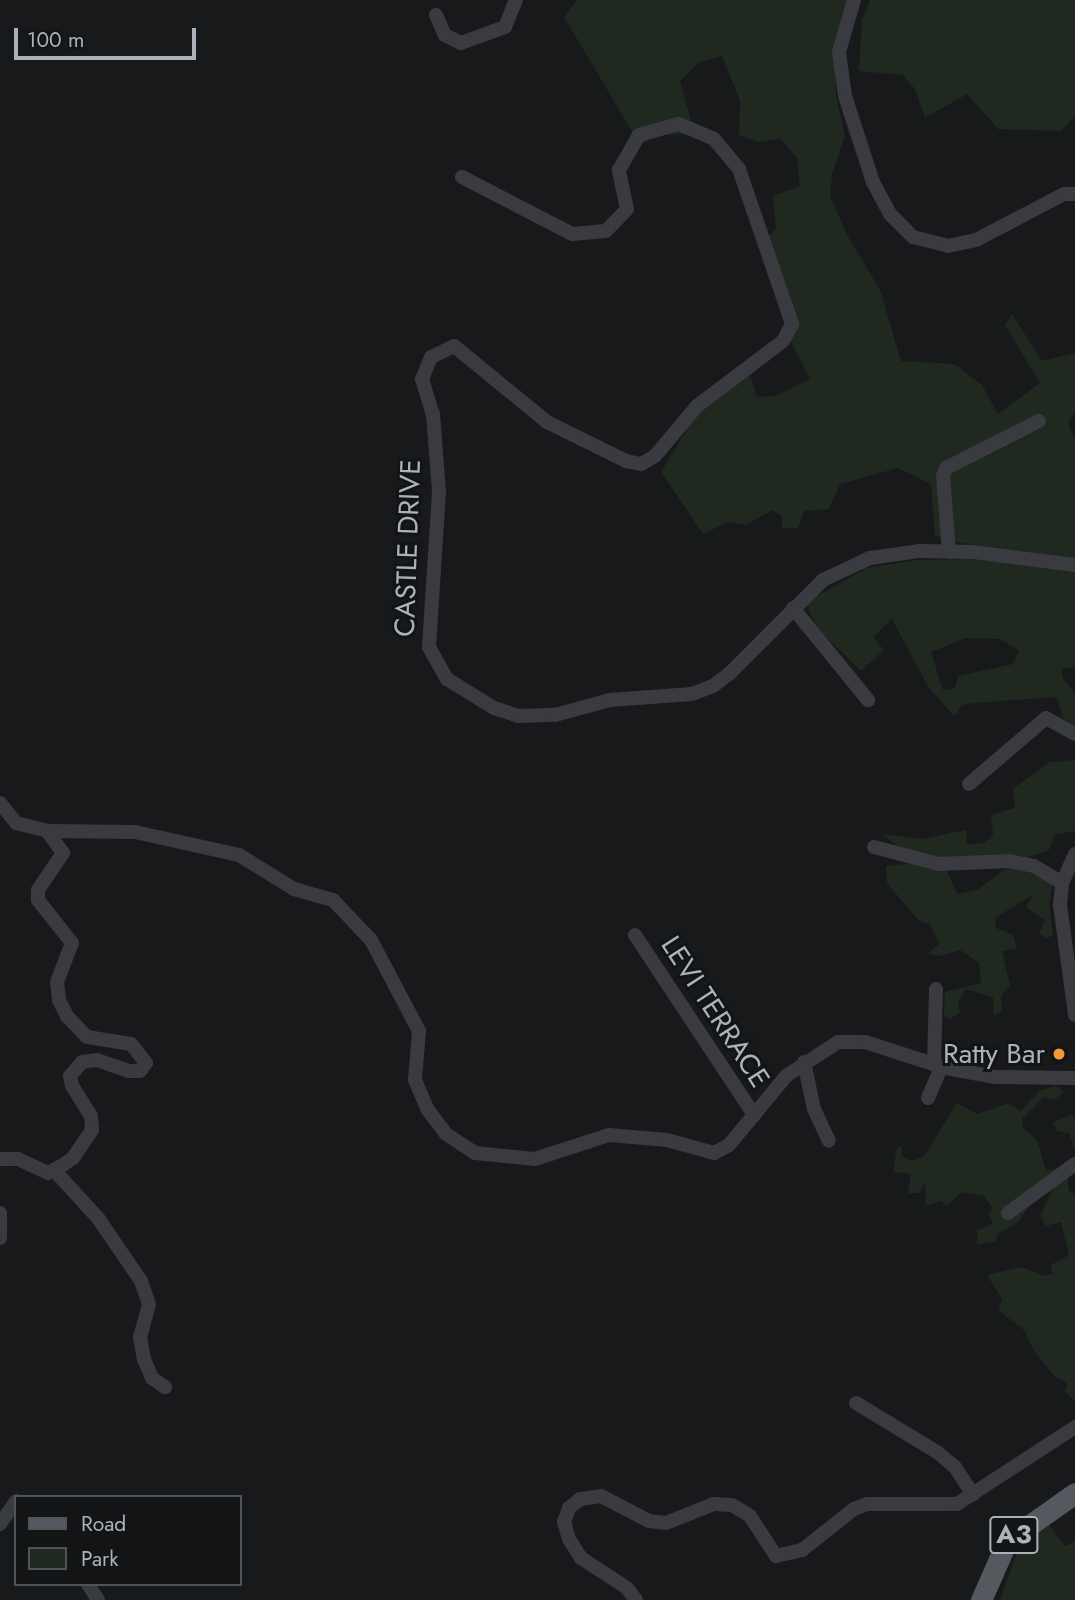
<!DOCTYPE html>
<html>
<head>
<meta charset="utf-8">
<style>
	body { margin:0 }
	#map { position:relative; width:1075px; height:1600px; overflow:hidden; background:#18191b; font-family:Jost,sans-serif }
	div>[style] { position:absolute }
	.green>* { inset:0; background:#202920 }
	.minor>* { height:14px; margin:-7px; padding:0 7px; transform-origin:7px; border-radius:7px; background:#393b40 }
	.primary>* { height:21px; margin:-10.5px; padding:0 10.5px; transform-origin:10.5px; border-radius:10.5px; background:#55595f }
	.dots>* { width:19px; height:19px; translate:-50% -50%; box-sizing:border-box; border:4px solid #131416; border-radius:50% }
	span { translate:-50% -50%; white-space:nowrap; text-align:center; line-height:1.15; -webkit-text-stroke:6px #131416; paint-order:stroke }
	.shield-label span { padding:2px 5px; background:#131416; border:2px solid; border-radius:5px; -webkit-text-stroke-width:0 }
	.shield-label { font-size:26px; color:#abb2ba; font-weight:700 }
	.street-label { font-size:28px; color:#abb2ba }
	.poi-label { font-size:28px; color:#abb2ba }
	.right { translate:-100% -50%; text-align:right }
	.legend { position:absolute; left:14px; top:1495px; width:228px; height:91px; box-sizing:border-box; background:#131416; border:2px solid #505358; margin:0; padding:9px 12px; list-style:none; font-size:21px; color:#abb2ba }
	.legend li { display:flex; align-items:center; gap:14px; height:35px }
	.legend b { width:35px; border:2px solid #505358 }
	.scale { position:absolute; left:14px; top:28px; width:182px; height:32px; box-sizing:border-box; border:4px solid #abb2ba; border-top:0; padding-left:9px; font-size:21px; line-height:24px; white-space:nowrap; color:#abb2ba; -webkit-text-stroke:5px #131416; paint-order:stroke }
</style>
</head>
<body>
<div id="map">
	<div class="green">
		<i style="clip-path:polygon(577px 0,852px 0,834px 50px,836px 95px,845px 136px,832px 175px,830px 196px,847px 235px,880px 290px,901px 361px,955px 364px,982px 385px,998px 414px,1040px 383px,1005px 325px,1012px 314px,1042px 361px,1075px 353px,1075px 412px,1068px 423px,1075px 440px,1075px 559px,955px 542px,935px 535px,931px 484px,898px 468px,840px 484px,829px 509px,804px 511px,798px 528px,782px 528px,782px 517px,773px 510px,745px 525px,728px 522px,703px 534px,661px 472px,694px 418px,749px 372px,757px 397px,776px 396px,810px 379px,791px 342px,797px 324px,766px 239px,776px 229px,773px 196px,800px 186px,797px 158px,781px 139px,758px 142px,739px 135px,740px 101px,722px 56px,699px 62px,680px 81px,691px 121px,712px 134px,659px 135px,640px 145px,564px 17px)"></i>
		<i style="clip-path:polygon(870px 0,1075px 0,1075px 116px,1061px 131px,998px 129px,967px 94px,925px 118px,915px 89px,903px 75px,859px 71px,862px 20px)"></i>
		<i style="clip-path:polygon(evenodd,970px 559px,1075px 570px,1075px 667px,1061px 669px,1063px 679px,1075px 693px,1075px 726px,1064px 719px,1056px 697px,973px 703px,962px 705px,954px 716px,929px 688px,892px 619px,873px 637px,884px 650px,861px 671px,821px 632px,810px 614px,808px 605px,817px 596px,867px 568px,916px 560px,970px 559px,966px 638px,1000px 639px,1019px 650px,1013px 664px,958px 676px,955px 688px,943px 690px,931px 652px,966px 638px)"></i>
		<i style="clip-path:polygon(1075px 760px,1075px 831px,1054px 835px,1049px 850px,1028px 857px,1004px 854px,942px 859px,897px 846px,882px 834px,923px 839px,966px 830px,967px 844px,984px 843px,993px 835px,991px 815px,1015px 808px,1013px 789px,1050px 762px)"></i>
		<i style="clip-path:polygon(915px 863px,947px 871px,957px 894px,977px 890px,1011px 865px,1054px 878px,1049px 905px,1053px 934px,1047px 939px,1039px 933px,1045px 920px,1026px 907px,1033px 895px,995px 918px,996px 928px,1013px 935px,1017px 949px,1002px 951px,1010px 985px,1001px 996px,1002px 1012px,994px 1015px,993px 997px,965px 989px,958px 1003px,960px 1012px,950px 1019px,944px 1016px,945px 992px,981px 983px,979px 963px,960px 950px,940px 956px,928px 954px,939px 944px,930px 924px,919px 921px,887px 883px,886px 866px)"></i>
		<i style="clip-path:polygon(1056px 1086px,1064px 1092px,1054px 1100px,1044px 1097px,1022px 1119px,1023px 1128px,1037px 1140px,1046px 1170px,1056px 1169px,1018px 1222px,997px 1234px,996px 1242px,977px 1244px,977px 1230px,993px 1224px,988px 1213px,993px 1209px,984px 1196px,962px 1192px,946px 1206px,942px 1201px,926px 1206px,925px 1183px,918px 1193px,908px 1193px,911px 1174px,893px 1172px,897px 1148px,902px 1146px,902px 1156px,912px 1161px,924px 1156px,957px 1103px,977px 1114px,1009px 1103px,1020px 1111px,1041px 1090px)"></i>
		<i style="clip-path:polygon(1072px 1115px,1075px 1120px,1075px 1149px,1069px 1133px,1057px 1131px,1053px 1122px)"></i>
		<i style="clip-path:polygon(1061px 1173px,1068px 1174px,1068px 1189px,1075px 1196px,1075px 1401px,1065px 1392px,1067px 1383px,1054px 1376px,1033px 1349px,1024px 1330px,998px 1310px,1002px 1299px,987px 1275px,1021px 1267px,1045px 1276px,1052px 1274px,1051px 1265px,1069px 1255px,1061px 1222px,1046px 1226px,1040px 1216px)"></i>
		<i style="clip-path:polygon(1049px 1524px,1065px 1546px,1075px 1542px,1075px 1600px,1000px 1600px,1022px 1538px)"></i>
	</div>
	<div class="minor">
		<i style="left:854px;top:0;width:54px;rotate:106.1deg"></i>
		<i style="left:839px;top:52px;width:44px;rotate:82.2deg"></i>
		<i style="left:845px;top:96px;width:90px;rotate:72deg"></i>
		<i style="left:873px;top:182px;width:36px;rotate:62deg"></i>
		<i style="left:890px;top:214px;width:33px;rotate:45deg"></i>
		<i style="left:913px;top:237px;width:36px;rotate:14deg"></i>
		<i style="left:948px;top:246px;width:29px;rotate:-12deg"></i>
		<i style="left:976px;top:240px;width:99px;rotate:-27.6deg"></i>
		<i style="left:1064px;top:194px;width:11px"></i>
		<i style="left:436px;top:15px;width:22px;rotate:66deg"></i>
		<i style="left:445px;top:35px;width:18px;rotate:27deg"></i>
		<i style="left:461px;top:43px;width:47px;rotate:-20deg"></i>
		<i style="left:505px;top:27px;width:29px;rotate:-68deg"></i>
		<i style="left:462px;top:177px;width:124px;rotate:27.4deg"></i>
		<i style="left:572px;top:234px;width:34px;rotate:-5deg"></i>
		<i style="left:606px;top:231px;width:30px;rotate:-46deg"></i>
		<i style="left:627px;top:209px;width:40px;rotate:-102deg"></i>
		<i style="left:619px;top:170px;width:40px;rotate:-60.3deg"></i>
		<i style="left:639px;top:135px;width:41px;rotate:-15.4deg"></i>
		<i style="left:679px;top:124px;width:38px;rotate:23deg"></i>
		<i style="left:714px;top:139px;width:39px;rotate:50deg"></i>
		<i style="left:739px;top:169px;width:164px;rotate:71.1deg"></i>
		<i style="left:792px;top:324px;width:19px;rotate:118deg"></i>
		<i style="left:783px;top:341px;width:108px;rotate:142.9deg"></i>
		<i style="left:697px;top:406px;width:65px;rotate:130deg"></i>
		<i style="left:655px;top:456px;width:16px;rotate:150deg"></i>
		<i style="left:641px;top:464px;width:15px;rotate:-169deg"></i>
		<i style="left:626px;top:461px;width:88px;rotate:-153.7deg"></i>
		<i style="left:547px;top:422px;width:120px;rotate:-140.7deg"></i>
		<i style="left:454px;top:346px;width:25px;rotate:154deg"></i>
		<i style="left:431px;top:357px;width:24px;rotate:112deg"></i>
		<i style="left:422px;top:379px;width:37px;rotate:73deg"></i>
		<i style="left:433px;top:414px;width:78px;rotate:85.6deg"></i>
		<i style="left:439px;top:492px;width:155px;rotate:93.7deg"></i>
		<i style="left:429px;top:647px;width:37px;rotate:61deg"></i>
		<i style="left:447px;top:679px;width:55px;rotate:31.7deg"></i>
		<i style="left:494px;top:708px;width:26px;rotate:18deg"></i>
		<i style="left:519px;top:716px;width:36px;rotate:-2deg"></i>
		<i style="left:555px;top:715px;width:57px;rotate:-15.3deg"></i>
		<i style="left:610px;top:700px;width:82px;rotate:-4.2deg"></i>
		<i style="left:692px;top:694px;width:22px;rotate:-21deg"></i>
		<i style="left:713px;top:686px;width:20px;rotate:-37deg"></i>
		<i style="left:729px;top:674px;width:133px;rotate:-45deg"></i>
		<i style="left:823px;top:580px;width:52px;rotate:-25.1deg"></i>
		<i style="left:870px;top:558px;width:49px;rotate:-8.1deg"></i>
		<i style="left:919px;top:551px;width:54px;rotate:1.1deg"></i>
		<i style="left:973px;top:552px;width:103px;rotate:7.3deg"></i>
		<i style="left:949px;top:552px;width:76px;rotate:-94.5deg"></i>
		<i style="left:943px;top:476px;width:9px;rotate:-69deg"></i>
		<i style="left:946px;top:468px;width:104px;rotate:-26.8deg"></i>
		<i style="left:793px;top:608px;width:119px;rotate:50.8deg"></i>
		<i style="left:969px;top:784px;width:101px;rotate:-40.6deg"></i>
		<i style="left:1046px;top:718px;width:33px;rotate:29deg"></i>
		<i style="left:0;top:803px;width:26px;rotate:51deg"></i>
		<i style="left:16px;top:823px;width:32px;rotate:14deg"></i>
		<i style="left:47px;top:831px;width:88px;rotate:0.7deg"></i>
		<i style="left:135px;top:832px;width:107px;rotate:12.5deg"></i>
		<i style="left:239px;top:855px;width:65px;rotate:31.7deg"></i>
		<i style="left:294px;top:889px;width:41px;rotate:15.8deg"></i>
		<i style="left:333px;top:900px;width:55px;rotate:46.5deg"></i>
		<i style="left:371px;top:940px;width:103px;rotate:62.2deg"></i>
		<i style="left:419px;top:1031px;width:49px;rotate:94.7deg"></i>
		<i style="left:415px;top:1080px;width:33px;rotate:67deg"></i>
		<i style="left:428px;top:1110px;width:30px;rotate:53deg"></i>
		<i style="left:446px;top:1134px;width:35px;rotate:33deg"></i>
		<i style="left:475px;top:1153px;width:60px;rotate:5.7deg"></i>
		<i style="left:535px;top:1159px;width:78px;rotate:-18deg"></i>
		<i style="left:609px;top:1135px;width:58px;rotate:4.9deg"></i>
		<i style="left:667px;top:1140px;width:49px;rotate:15.5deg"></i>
		<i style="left:714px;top:1153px;width:17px;rotate:-28deg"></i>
		<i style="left:729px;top:1145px;width:89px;rotate:-50.4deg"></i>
		<i style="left:786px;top:1076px;width:62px;rotate:-33.2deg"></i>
		<i style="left:838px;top:1042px;width:27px"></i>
		<i style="left:865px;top:1042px;width:85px;rotate:17.8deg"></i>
		<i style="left:946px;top:1068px;width:50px;rotate:10.4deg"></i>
		<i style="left:995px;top:1077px;width:80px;rotate:0.7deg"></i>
		<i style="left:874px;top:847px;width:67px;rotate:14.7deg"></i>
		<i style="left:939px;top:864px;width:70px;rotate:-2.5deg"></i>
		<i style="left:1009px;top:861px;width:25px;rotate:11deg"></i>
		<i style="left:1034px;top:866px;width:33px;rotate:31deg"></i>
		<i style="left:1075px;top:854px;width:32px;rotate:114deg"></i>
		<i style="left:1062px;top:883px;width:22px;rotate:95deg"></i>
		<i style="left:1060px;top:905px;width:111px;rotate:82.2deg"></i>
		<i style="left:635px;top:935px;width:216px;rotate:56.5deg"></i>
		<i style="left:804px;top:1062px;width:48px;rotate:78deg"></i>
		<i style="left:814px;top:1109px;width:35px;rotate:65deg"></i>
		<i style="left:934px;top:1065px;width:76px;rotate:-88.5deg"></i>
		<i style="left:928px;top:1098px;width:34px;rotate:-67deg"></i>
		<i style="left:0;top:1159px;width:18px"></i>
		<i style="left:18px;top:1159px;width:33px;rotate:25deg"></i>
		<i style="left:48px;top:1173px;width:13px;rotate:-27deg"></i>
		<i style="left:60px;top:1167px;width:16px;rotate:-35deg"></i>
		<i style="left:73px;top:1158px;width:34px;rotate:-56deg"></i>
		<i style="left:92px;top:1130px;width:14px;rotate:-94deg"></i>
		<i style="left:91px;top:1116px;width:36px;rotate:-122deg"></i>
		<i style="left:72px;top:1086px;width:10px;rotate:-101deg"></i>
		<i style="left:70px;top:1076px;width:18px;rotate:-49deg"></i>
		<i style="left:82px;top:1062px;width:15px;rotate:-8deg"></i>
		<i style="left:97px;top:1060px;width:34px;rotate:19deg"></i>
		<i style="left:129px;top:1071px;width:11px"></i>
		<i style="left:140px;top:1071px;width:10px;rotate:-53deg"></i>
		<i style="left:146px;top:1063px;width:24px;rotate:-128deg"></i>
		<i style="left:131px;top:1044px;width:45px;rotate:-171deg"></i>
		<i style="left:87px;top:1037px;width:29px;rotate:-134deg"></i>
		<i style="left:67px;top:1016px;width:18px;rotate:-117deg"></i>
		<i style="left:59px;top:1000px;width:18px;rotate:-96deg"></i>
		<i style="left:57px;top:982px;width:42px;rotate:-69deg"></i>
		<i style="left:72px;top:943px;width:55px;rotate:-128.3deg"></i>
		<i style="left:38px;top:900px;width:10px;rotate:-90deg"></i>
		<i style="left:38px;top:890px;width:45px;rotate:-56deg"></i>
		<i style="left:63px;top:853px;width:27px;rotate:-126deg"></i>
		<i style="left:54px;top:1170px;width:65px;rotate:47.5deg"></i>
		<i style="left:98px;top:1218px;width:76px;rotate:55.7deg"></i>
		<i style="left:141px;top:1281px;width:24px;rotate:71deg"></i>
		<i style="left:149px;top:1304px;width:34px;rotate:105deg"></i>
		<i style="left:140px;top:1337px;width:22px;rotate:80deg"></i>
		<i style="left:144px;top:1359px;width:21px;rotate:67deg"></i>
		<i style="left:152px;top:1378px;width:16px;rotate:35deg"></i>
		<i style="left:0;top:1213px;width:25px;rotate:90deg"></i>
		<i style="left:1008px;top:1213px;width:83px;rotate:-36.2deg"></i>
		<i style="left:856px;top:1403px;width:95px;rotate:31.2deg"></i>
		<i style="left:937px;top:1452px;width:23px;rotate:40deg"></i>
		<i style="left:955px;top:1467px;width:33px;rotate:57deg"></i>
		<i style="left:0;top:1524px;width:28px;rotate:-55deg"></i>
		<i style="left:88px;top:1584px;width:19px;rotate:58deg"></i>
		<i style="left:636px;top:1600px;width:15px;rotate:-127deg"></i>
		<i style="left:627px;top:1588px;width:55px;rotate:-146.9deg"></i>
		<i style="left:581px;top:1558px;width:22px;rotate:-122deg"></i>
		<i style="left:569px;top:1539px;width:18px;rotate:-106deg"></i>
		<i style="left:564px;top:1522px;width:15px;rotate:-70deg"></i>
		<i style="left:569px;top:1508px;width:14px;rotate:-39deg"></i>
		<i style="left:580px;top:1499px;width:21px;rotate:-8deg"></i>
		<i style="left:601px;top:1496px;width:54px;rotate:27.5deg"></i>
		<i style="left:649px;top:1521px;width:17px;rotate:7deg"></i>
		<i style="left:666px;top:1523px;width:52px;rotate:-21.6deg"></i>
		<i style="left:714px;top:1504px;width:18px;rotate:3deg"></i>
		<i style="left:732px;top:1505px;width:21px;rotate:31deg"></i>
		<i style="left:750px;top:1516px;width:48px;rotate:57deg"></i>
		<i style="left:776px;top:1556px;width:27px;rotate:-13deg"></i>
		<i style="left:802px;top:1550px;width:66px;rotate:-38.3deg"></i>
		<i style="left:854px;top:1509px;width:14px;rotate:-21deg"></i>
		<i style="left:867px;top:1504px;width:90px"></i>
		<i style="left:957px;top:1504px;width:141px;rotate:-33.1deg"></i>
	</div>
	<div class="primary">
		<i style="left:981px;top:1600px;width:64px;rotate:-66.2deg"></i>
		<i style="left:1007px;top:1541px;width:83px;rotate:-35.2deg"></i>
	</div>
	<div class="dots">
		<i style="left:1059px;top:1054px;background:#f39937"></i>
	</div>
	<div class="shield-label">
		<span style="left:1014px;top:1535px">A3</span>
	</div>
	<div class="street-label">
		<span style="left:408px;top:548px;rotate:-88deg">CASTLE DRIVE</span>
		<span style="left:715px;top:1012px;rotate:57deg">LEVI TERRACE</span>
	</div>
	<div class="poi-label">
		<span class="right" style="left:1045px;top:1054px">Ratty Bar</span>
	</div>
	<ul class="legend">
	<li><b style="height:9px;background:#55595f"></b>Road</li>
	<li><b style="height:19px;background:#202920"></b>Park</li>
	</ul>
	<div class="scale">100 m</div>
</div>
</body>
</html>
